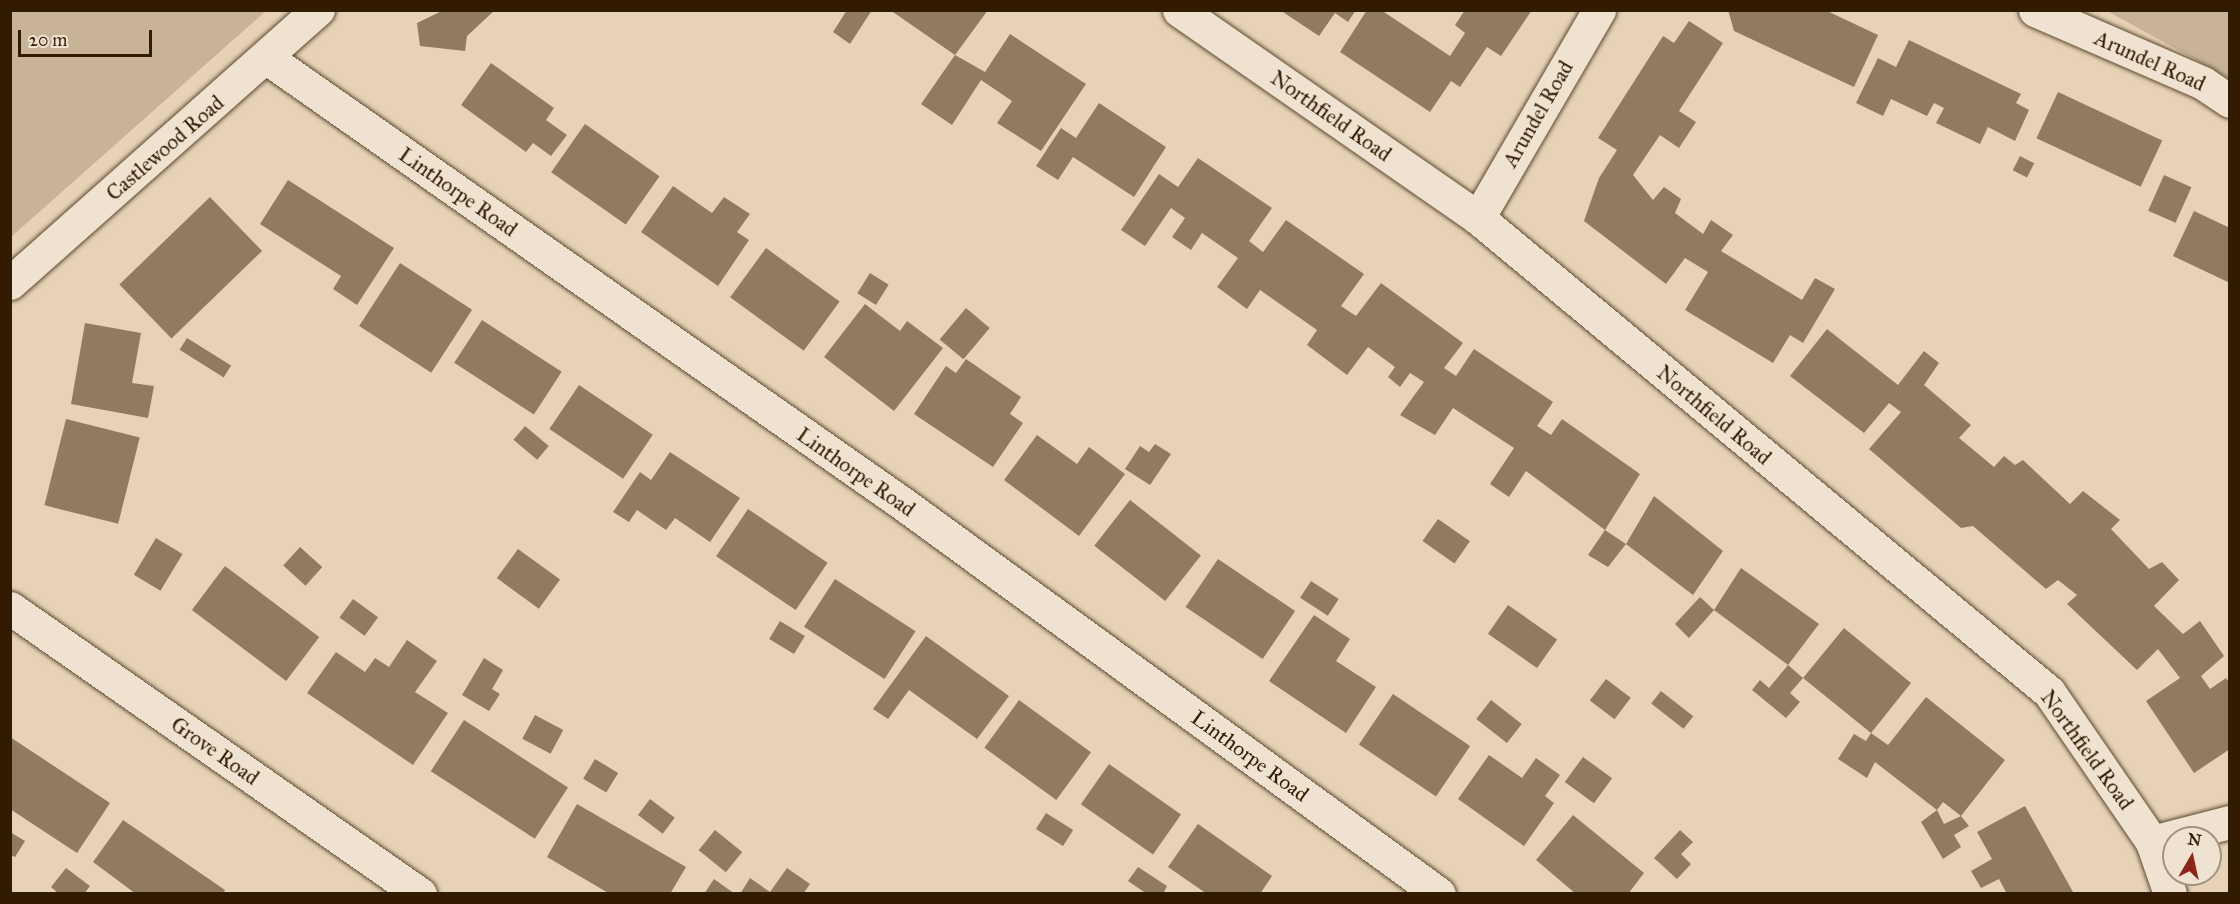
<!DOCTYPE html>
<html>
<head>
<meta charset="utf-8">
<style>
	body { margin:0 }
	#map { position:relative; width:2240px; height:904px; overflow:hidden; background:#e6d3b7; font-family:"IM FELL Great Primer",serif }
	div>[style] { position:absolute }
	.green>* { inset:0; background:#c7b498 }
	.building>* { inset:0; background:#907b5f; transform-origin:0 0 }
	.roads { filter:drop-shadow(0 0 2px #5f492e) drop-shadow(0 0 2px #5f492e) }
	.minor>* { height:33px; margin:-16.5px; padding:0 16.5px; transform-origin:16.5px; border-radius:16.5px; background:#efe2d0 }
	span { translate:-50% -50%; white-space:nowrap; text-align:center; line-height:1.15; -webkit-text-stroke:4.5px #efe2d0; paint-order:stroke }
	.street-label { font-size:21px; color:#321b00 }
	.frame { position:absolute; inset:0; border:12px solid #321b00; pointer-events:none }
	.north { position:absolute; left:2162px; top:826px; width:60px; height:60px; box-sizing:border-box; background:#efe2d0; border:2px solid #a3927d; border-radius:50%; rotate:9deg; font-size:16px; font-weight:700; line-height:24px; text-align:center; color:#321b00 }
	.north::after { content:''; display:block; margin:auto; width:21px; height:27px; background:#8f2418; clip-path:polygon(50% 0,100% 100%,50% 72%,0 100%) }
	.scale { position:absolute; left:18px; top:30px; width:134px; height:27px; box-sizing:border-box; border:3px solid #321b00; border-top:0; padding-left:8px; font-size:18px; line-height:21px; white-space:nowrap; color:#321b00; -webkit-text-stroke:4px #efe2d0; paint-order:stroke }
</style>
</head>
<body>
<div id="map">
	<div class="green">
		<i style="clip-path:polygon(11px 10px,266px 10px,266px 11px,11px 237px)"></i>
		<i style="clip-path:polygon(2107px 11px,2229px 11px,2229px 78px)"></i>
	</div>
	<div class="building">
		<i style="clip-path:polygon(444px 10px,495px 10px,467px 36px,465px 51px,420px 46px,417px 23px)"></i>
		<i style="clip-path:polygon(847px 10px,872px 10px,850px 44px,833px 32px)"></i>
		<i style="clip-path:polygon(890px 10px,988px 10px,955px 55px,985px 72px,1010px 34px,1086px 84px,1041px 151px,997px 123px,1012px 101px,981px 80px,952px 125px,921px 104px,955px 55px)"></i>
		<i style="clip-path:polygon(1280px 10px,1356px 10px,1348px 22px,1335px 13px,1319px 36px)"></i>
		<i style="clip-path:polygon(1367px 10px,1381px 10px,1450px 56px,1465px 33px,1455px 25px,1465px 10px,1532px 10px,1501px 56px,1487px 47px,1460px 87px,1451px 81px,1430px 112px,1340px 52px)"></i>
		<i style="clip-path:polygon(1728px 10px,1825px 10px,1878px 35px,1854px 87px,1734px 31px)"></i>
		<i style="clip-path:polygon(1689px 21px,1723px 43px,1679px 111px,1696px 122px,1679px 148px,1660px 135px,1633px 175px,1653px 200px,1664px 187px,1681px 199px,1675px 213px,1703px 234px,1711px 220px,1733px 235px,1721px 251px,1802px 300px,1815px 278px,1835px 289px,1803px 343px,1790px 335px,1773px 363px,1685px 310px,1708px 272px,1685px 258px,1666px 284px,1584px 221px,1599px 178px,1617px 150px,1598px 138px,1663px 36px,1674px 43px)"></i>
		<i style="clip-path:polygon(1909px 40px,2021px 94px,2016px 103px,2029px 110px,2015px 141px,1988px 127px,1980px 144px,1936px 123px,1944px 108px,1934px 103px,1927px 116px,1891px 99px,1883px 116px,1856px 103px,1878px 58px,1896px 67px)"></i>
		<i style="clip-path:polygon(491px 63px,554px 108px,546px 120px,567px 135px,551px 156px,533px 143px,526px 152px,461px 105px)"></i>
		<i style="left:2058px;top:92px;width:115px;height:51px;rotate:25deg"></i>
		<i style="clip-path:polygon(1099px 103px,1166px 147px,1134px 197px,1073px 157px,1058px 180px,1036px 166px,1061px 128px,1076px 138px)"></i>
		<i style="left:585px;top:124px;width:91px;height:59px;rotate:35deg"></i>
		<i style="left:2020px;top:156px;width:16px;height:16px;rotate:27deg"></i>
		<i style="clip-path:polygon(1198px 158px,1272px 208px,1249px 241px,1263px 252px,1286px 220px,1364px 274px,1341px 306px,1356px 316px,1381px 283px,1463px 343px,1444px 368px,1456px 376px,1474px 349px,1553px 402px,1537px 426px,1551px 435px,1562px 419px,1640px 474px,1605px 530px,1526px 471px,1509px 497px,1490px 484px,1514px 448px,1453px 408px,1435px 435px,1400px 415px,1424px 382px,1410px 373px,1400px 387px,1388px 377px,1395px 367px,1368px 347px,1347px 375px,1307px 345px,1317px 330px,1260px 290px,1247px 309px,1217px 287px,1238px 258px,1202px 233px,1191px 250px,1172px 237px,1185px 218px,1171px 208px,1145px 246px,1121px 230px,1159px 174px,1178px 187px)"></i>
		<i style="left:2164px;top:175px;width:30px;height:39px;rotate:24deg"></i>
		<i style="clip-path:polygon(288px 180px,394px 248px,357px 305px,333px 289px,341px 276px,260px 224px)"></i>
		<i style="clip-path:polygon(673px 186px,712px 213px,724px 197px,750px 214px,737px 232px,749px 240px,718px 286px,641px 232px)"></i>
		<i style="left:210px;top:197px;width:75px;height:126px;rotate:46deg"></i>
		<i style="clip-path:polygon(2194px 211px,2230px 228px,2230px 283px,2173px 256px)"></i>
		<i style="left:766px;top:248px;width:91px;height:61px;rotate:36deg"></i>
		<i style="left:400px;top:263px;width:86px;height:75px;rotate:33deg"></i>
		<i style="left:870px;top:273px;width:22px;height:24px;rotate:32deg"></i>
		<i style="clip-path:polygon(865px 304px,900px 331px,907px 321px,943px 348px,894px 411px,824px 357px)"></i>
		<i style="left:966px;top:308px;width:31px;height:41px;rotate:40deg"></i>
		<i style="left:482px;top:320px;width:95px;height:51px;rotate:33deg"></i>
		<i style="clip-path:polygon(85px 323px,141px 333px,132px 383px,154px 386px,148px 418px,71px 404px)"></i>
		<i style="clip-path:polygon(1827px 329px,1898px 385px,1924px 351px,1939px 363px,1924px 385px,1971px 425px,1959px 438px,1994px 467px,2004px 456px,2015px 465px,2023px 460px,2070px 504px,2083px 491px,2120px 520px,2111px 529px,2149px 569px,2162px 562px,2179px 580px,2154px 606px,2183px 634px,2200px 621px,2224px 656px,2201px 676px,2210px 689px,2226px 678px,2230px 684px,2230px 749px,2194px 773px,2146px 701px,2180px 678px,2158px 649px,2137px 670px,2067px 604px,2077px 595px,2058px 580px,2046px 589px,1973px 526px,1961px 528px,1869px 449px,1901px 412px,1889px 403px,1864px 433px,1790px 376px)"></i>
		<i style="left:187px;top:338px;width:52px;height:14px;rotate:32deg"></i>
		<i style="clip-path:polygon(966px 359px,1021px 397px,1010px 414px,1023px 423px,993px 467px,914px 414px,946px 366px,956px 373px)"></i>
		<i style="left:579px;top:385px;width:89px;height:53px;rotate:34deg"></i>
		<i style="left:66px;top:419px;width:76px;height:89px;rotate:14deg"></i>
		<i style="left:525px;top:426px;width:31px;height:18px;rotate:40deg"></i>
		<i style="clip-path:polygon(1037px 435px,1077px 464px,1089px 447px,1125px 474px,1079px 536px,1004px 480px)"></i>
		<i style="clip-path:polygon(1155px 444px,1171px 454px,1150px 485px,1125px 469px,1140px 446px,1149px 452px)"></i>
		<i style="clip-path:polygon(670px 452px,740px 498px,710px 542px,675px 518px,666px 530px,637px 510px,629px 522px,613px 512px,640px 472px,651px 480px)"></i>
		<i style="clip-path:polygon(1654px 496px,1723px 551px,1693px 595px,1626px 544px,1608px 567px,1588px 555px,1605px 530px,1626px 544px)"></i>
		<i style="left:1130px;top:500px;width:90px;height:58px;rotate:38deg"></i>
		<i style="left:748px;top:509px;width:96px;height:57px;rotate:34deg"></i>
		<i style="left:1438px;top:519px;width:39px;height:27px;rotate:35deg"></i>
		<i style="left:156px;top:538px;width:31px;height:43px;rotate:31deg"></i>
		<i style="left:300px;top:547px;width:30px;height:25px;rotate:42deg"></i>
		<i style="left:518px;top:549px;width:52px;height:36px;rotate:36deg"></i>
		<i style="left:1218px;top:559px;width:93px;height:58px;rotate:34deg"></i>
		<i style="left:225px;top:566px;width:118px;height:55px;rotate:37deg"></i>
		<i style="clip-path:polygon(1741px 568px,1819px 624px,1788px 665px,1714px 610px,1689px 638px,1675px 624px,1700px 597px,1714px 610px)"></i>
		<i style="left:835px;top:579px;width:96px;height:57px;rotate:33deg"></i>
		<i style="left:1311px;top:581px;width:33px;height:20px;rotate:33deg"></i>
		<i style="left:353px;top:599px;width:31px;height:23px;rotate:36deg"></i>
		<i style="left:1508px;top:605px;width:60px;height:35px;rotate:35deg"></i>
		<i style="clip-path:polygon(1314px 615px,1350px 639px,1336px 661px,1376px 687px,1346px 733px,1269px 681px)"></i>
		<i style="left:780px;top:621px;width:29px;height:21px;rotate:31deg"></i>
		<i style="clip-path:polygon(1844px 628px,1911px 683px,1871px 733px,1888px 745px,1926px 697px,2005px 760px,1961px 816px,1943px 802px,1937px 810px,1875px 762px,1867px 778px,1838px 759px,1854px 734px,1866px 741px,1871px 733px,1803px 678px)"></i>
		<i style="clip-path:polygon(926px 636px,1009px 696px,977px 739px,909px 690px,888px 719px,873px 709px)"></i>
		<i style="clip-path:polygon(407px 640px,437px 661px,415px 692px,448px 713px,413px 765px,307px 693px,336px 652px,365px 672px,375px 658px,389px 667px)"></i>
		<i style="clip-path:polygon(484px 658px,503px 670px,492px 689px,500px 694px,489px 711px,462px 695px)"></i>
		<i style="clip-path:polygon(1788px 665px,1803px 678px,1790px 693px,1800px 702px,1786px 718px,1752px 690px,1760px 680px,1769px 688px)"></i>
		<i style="left:1606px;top:679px;width:31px;height:27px;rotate:37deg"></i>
		<i style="left:1661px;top:691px;width:41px;height:16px;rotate:38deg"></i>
		<i style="left:1393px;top:694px;width:93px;height:61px;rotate:34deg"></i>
		<i style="left:1019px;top:700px;width:89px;height:59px;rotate:36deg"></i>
		<i style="left:1491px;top:700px;width:39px;height:24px;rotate:38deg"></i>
		<i style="left:535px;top:715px;width:32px;height:27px;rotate:28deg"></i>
		<i style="left:464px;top:720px;width:124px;height:61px;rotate:33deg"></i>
		<i style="clip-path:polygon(10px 737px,110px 803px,77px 853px,10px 809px)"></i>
		<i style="clip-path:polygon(1489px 755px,1522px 778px,1536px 758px,1560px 775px,1545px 796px,1554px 803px,1524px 846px,1458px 799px)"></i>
		<i style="left:1583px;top:757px;width:36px;height:31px;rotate:36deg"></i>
		<i style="left:595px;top:759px;width:27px;height:23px;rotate:31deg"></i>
		<i style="left:1109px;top:764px;width:88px;height:49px;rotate:35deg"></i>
		<i style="left:650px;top:799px;width:31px;height:20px;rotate:37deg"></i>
		<i style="clip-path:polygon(577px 804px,686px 867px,670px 894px,610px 894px,547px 857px)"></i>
		<i style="clip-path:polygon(2025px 806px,2073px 892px,2070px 894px,2007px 894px,1999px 879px,1981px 888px,1971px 871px,1992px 859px,1977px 832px)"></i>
		<i style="clip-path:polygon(1937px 810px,1944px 824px,1961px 816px,1969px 826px,1954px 835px,1961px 847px,1943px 859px,1921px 822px)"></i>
		<i style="left:1046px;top:813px;width:32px;height:19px;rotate:32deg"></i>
		<i style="clip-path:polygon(1573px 815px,1644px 873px,1628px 894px,1576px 894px,1536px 860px)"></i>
		<i style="clip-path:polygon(123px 820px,225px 890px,223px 894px,136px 894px,93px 862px)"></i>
		<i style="clip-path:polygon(1198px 824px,1272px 876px,1260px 894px,1207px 894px,1168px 867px)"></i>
		<i style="left:715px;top:830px;width:35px;height:26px;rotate:39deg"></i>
		<i style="clip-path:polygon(1680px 830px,1693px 842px,1681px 854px,1691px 864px,1677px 879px,1654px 858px)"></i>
		<i style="clip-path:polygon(10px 832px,25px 841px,15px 857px,10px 855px)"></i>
		<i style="clip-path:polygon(1138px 867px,1167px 886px,1163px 894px,1147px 894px,1128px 881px)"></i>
		<i style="clip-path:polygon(66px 868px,90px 886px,84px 894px,59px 894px,51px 887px)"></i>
		<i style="clip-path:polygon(787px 868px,810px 884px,803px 894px,740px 894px,750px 878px,770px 892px)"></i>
		<i style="clip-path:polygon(714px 879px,735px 894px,704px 894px)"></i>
	</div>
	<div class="roads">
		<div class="minor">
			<i style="left:1179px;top:10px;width:364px;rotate:34.8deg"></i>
			<i style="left:1478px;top:218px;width:742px;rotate:39.7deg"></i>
			<i style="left:2049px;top:692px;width:182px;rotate:55.5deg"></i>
			<i style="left:2152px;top:842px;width:55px;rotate:70.9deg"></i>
			<i style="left:2035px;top:10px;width:183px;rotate:23.5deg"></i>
			<i style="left:2203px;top:83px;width:32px;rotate:34deg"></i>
			<i style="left:267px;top:58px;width:780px;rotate:35.03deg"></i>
			<i style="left:906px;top:506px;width:659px;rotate:36.05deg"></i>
			<i style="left:1478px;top:218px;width:241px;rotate:-59.8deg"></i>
			<i style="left:10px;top:283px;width:412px;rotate:-41.6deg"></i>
			<i style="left:10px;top:608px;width:500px;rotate:34.9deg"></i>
			<i style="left:2152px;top:842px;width:81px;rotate:-14.4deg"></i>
		</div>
	</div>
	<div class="street-label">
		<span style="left:2150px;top:61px;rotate:24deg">Arundel Road</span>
		<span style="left:1538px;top:114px;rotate:-60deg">Arundel Road</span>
		<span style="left:1331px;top:116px;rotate:35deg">Northfield Road</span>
		<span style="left:165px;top:148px;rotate:-41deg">Castlewood Road</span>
		<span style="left:458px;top:192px;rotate:35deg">Linthorpe Road</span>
		<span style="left:1714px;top:415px;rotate:40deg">Northfield Road</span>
		<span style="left:856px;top:472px;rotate:35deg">Linthorpe Road</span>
		<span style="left:2087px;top:750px;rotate:54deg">Northfield Road</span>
		<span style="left:215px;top:751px;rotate:35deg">Grove Road</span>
		<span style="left:1250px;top:756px;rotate:36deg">Linthorpe Road</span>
	</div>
	<div class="frame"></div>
	<div class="north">N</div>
	<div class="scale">20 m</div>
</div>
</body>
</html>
